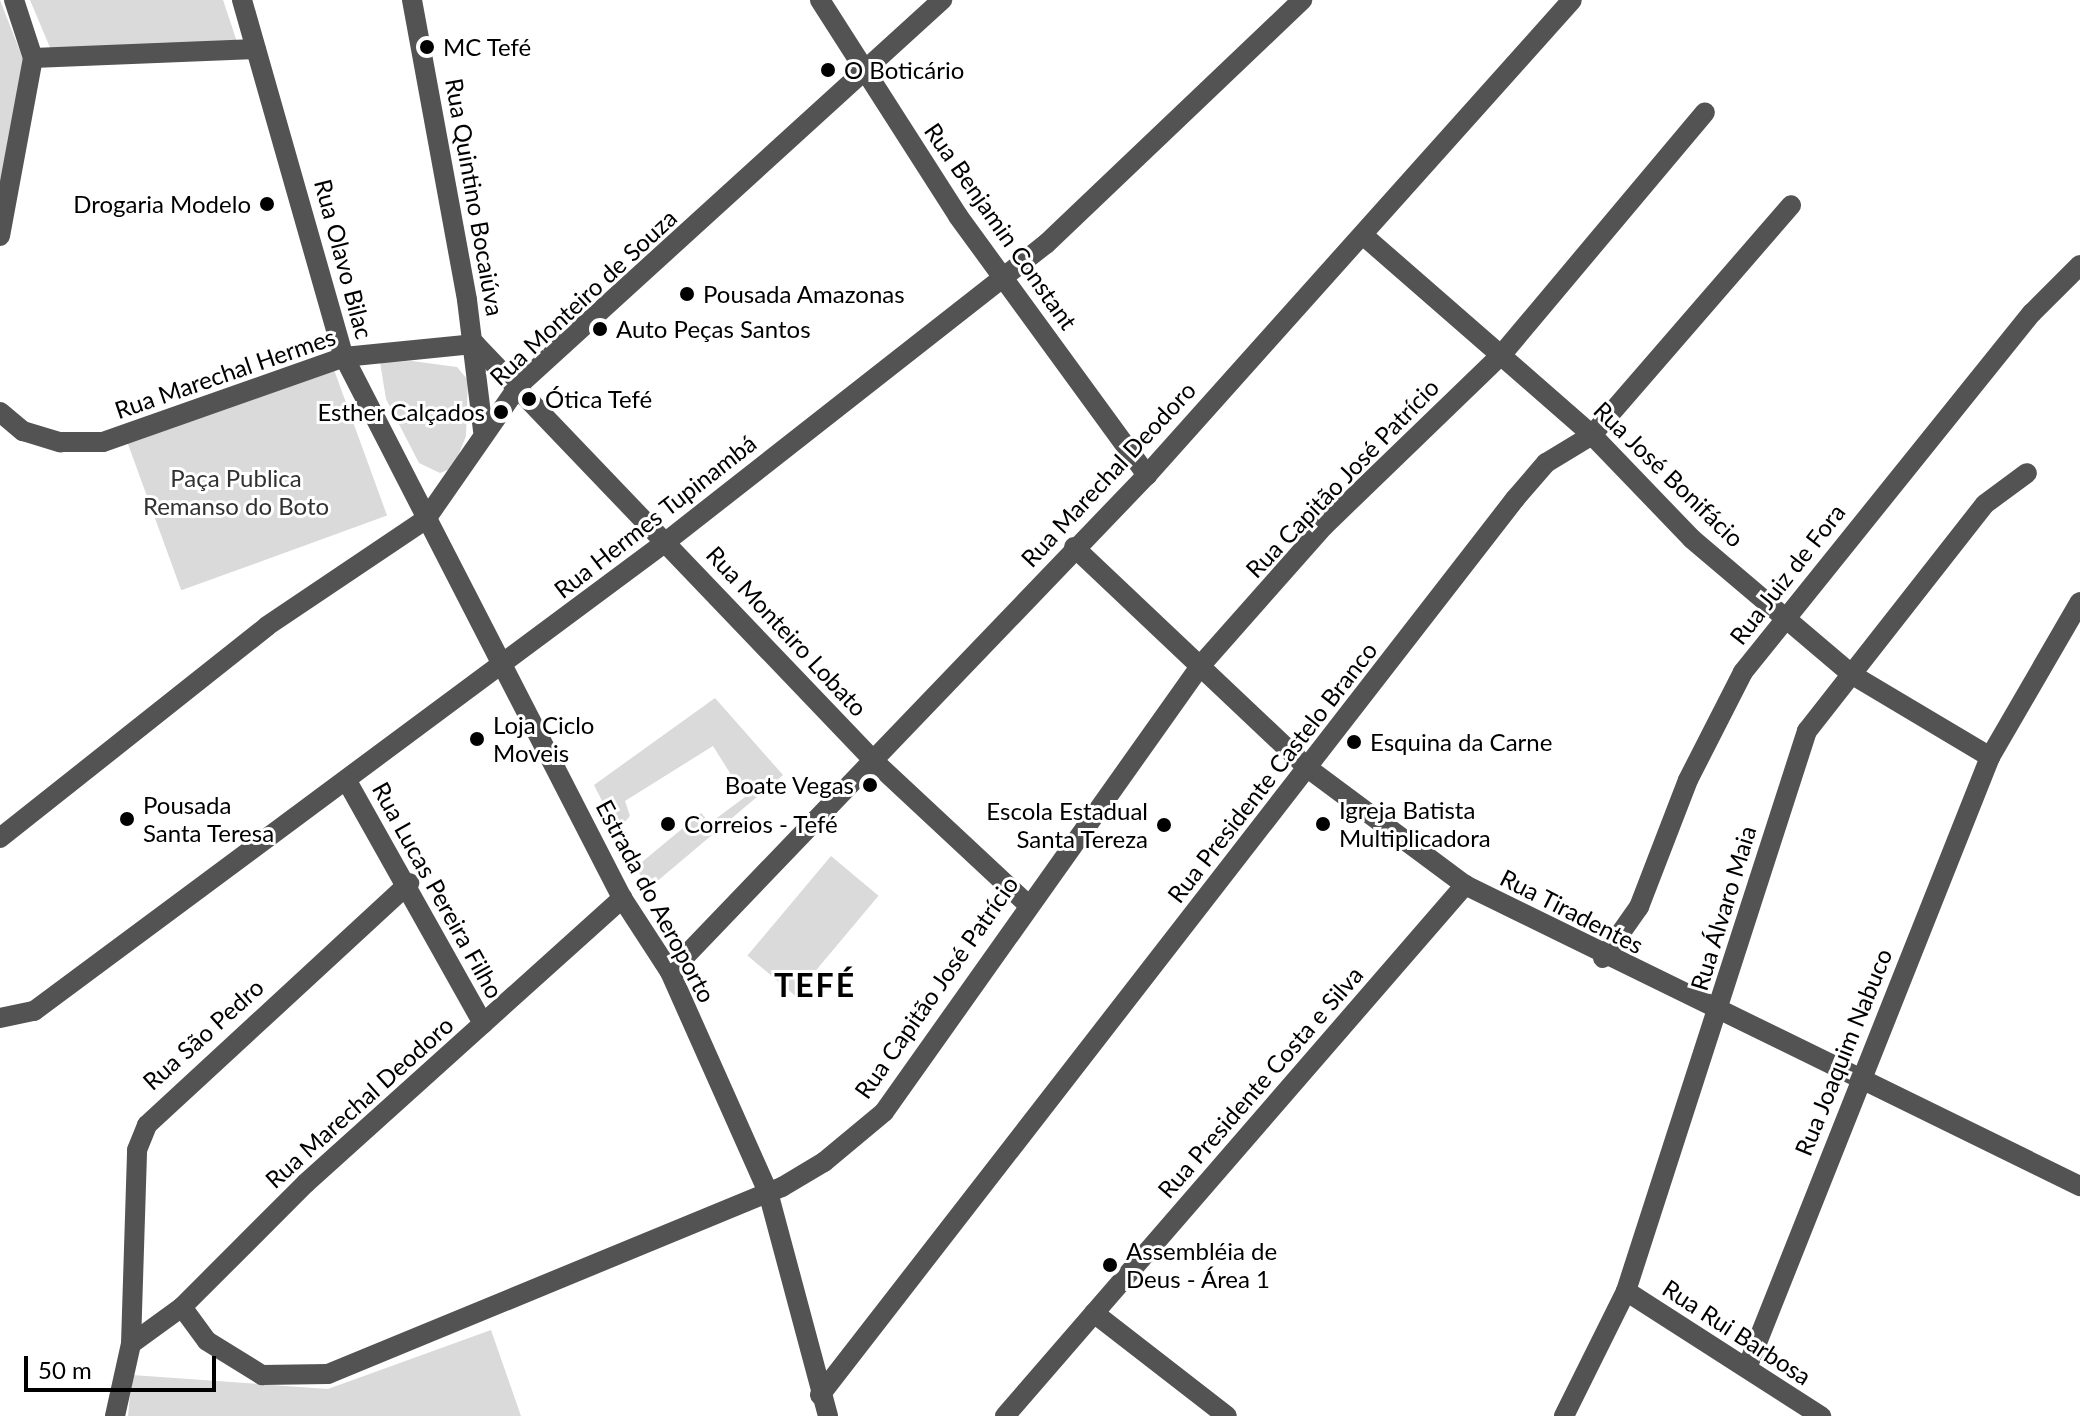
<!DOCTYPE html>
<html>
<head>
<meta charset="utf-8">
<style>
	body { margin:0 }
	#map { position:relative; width:2080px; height:1416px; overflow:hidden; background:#fff; font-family:Lato,sans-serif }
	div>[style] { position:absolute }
	.green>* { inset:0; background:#dadada; transform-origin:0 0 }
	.minor>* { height:20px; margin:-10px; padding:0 10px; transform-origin:10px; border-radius:10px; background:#535353 }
	.dots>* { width:22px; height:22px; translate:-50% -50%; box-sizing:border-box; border:4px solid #fff; border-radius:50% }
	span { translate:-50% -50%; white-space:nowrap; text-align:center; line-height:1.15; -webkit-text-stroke:6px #fff; paint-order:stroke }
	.poi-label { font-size:24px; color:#000 }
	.left { translate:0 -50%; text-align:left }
	.right { translate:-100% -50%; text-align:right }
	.street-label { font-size:24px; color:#000 }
	.park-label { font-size:24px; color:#313131 }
	.district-label { font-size:32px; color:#000; font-weight:700; letter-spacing:2px }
	.scale { position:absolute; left:24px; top:1356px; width:192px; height:36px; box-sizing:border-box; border:4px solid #000; border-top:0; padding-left:10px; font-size:24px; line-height:28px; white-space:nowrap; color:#000; -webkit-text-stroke:6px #fff; paint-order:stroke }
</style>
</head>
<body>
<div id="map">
	<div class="green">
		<i style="clip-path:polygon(0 0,23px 59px,0 210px)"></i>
		<i style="clip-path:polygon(30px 0,223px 0,237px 42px,51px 50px)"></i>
		<i style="clip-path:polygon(412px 361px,457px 367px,468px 380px,466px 436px,453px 468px,440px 473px,419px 463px,386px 399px,380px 362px)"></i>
		<i style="left:333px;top:367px;width:158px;height:219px;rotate:70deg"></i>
		<i style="clip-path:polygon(715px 698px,783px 775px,648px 889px,636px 867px,701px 813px,710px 823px,745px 797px,713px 746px,625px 801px,630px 816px,617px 831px,594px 785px)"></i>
		<i style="left:831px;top:856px;width:62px;height:130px;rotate:40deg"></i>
		<i style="clip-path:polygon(491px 1330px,521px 1416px,128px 1416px,132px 1375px,328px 1389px)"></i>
	</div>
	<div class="minor">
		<i style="left:242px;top:0;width:371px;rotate:74.1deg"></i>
		<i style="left:344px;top:357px;width:608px;rotate:62.8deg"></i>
		<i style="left:622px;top:898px;width:88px;rotate:57deg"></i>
		<i style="left:670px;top:972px;width:241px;rotate:66deg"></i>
		<i style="left:768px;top:1192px;width:232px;rotate:75deg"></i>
		<i style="left:412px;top:0;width:305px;rotate:79.6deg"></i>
		<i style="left:467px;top:300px;width:132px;rotate:83deg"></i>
		<i style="left:820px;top:0;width:256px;rotate:57.4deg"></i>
		<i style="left:958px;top:216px;width:321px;rotate:53.9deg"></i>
		<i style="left:33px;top:58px;width:223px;rotate:-2.3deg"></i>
		<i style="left:0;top:236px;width:181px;rotate:-79.5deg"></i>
		<i style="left:33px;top:58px;width:61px;rotate:-108.1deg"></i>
		<i style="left:1364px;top:236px;width:303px;rotate:41.1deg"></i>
		<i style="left:1592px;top:435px;width:144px;rotate:46.1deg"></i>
		<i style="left:1692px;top:539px;width:209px;rotate:40.3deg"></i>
		<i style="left:1851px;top:674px;width:162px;rotate:30.8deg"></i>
		<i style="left:475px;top:344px;width:580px;rotate:46.26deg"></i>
		<i style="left:876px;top:763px;width:205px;rotate:43deg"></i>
		<i style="left:0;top:412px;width:30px;rotate:40deg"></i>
		<i style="left:23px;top:431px;width:39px;rotate:17deg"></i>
		<i style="left:60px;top:442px;width:43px"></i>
		<i style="left:103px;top:442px;width:256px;rotate:-19.4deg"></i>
		<i style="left:344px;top:357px;width:132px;rotate:-5.7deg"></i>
		<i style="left:1074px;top:547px;width:323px;rotate:43.4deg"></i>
		<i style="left:1309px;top:769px;width:194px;rotate:36.6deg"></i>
		<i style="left:1465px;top:885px;width:685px;rotate:26.08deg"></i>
		<i style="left:348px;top:783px;width:276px;rotate:60.7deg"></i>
		<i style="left:0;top:838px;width:341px;rotate:-38.4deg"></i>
		<i style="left:267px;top:626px;width:192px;rotate:-33.9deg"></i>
		<i style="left:426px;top:519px;width:165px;rotate:-55.2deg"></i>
		<i style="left:520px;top:384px;width:571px;rotate:-42.3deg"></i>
		<i style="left:1603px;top:958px;width:62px;rotate:-54.8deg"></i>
		<i style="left:1639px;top:907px;width:136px;rotate:-68.9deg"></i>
		<i style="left:1688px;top:780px;width:121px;rotate:-63deg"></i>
		<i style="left:1743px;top:672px;width:461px;rotate:-51.2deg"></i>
		<i style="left:2032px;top:313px;width:68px;rotate:-45deg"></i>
		<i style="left:670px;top:972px;width:689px;rotate:-46.18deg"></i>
		<i style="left:1147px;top:475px;width:637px;rotate:-48.18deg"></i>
		<i style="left:0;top:1018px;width:35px;rotate:-12deg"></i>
		<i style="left:34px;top:1011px;width:788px;rotate:-36.59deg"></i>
		<i style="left:667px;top:541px;width:482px;rotate:-38.1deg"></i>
		<i style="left:1046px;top:244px;width:354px;rotate:-43.6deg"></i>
		<i style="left:1626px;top:1291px;width:232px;rotate:32.7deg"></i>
		<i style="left:182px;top:1307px;width:42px;rotate:53.7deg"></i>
		<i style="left:207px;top:1341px;width:65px;rotate:31.7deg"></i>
		<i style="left:262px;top:1375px;width:66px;rotate:-0.9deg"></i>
		<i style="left:328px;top:1374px;width:491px;rotate:-22.4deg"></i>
		<i style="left:782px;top:1187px;width:49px;rotate:-30.8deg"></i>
		<i style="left:824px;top:1162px;width:78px;rotate:-39.8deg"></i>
		<i style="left:884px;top:1112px;width:548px;rotate:-54.66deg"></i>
		<i style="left:1201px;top:665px;width:186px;rotate:-48.5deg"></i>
		<i style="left:1324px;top:526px;width:249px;rotate:-44deg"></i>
		<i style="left:1503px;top:353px;width:314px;rotate:-50deg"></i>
		<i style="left:1094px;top:1313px;width:168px;rotate:37.8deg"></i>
		<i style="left:131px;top:1344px;width:63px;rotate:-36deg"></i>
		<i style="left:182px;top:1307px;width:175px;rotate:-45deg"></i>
		<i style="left:306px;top:1183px;width:426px;rotate:-42deg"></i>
		<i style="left:1747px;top:1368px;width:658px;rotate:-68.31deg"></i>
		<i style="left:1990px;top:757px;width:179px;rotate:-59.9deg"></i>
		<i style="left:820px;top:1395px;width:1134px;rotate:-52.2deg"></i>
		<i style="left:1515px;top:499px;width:48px;rotate:-49.3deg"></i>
		<i style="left:1546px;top:463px;width:54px;rotate:-31.3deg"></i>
		<i style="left:1592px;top:435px;width:304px;rotate:-49.1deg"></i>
		<i style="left:115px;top:1416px;width:74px;rotate:-77.5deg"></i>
		<i style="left:131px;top:1344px;width:194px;rotate:-88.2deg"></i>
		<i style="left:137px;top:1150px;width:27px;rotate:-68deg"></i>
		<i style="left:147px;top:1125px;width:357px;rotate:-42.7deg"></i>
		<i style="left:1005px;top:1416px;width:703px;rotate:-49.1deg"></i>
		<i style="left:1564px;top:1416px;width:140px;rotate:-63.6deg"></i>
		<i style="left:1626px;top:1291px;width:589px;rotate:-72.09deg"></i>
		<i style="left:1807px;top:731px;width:288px;rotate:-51.9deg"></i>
		<i style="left:1985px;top:504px;width:52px;rotate:-36.4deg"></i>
	</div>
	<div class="dots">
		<i style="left:427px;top:47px;background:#000"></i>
		<i style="left:828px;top:70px;background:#000"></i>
		<i style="left:267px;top:204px;background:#000"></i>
		<i style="left:687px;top:294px;background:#000"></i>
		<i style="left:600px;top:329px;background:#000"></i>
		<i style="left:529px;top:399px;background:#000"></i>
		<i style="left:501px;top:412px;background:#000"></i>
		<i style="left:477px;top:739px;background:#000"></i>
		<i style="left:1354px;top:742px;background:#000"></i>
		<i style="left:870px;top:785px;background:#000"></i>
		<i style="left:127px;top:819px;background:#000"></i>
		<i style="left:668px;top:824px;background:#000"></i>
		<i style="left:1323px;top:824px;background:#000"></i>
		<i style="left:1164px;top:825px;background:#000"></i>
		<i style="left:1110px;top:1265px;background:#000"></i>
	</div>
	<div class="poi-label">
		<span class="left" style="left:443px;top:47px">MC Tefé</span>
		<span class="left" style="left:844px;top:70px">O Boticário</span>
		<span class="right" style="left:251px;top:204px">Drogaria Modelo</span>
		<span class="left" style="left:703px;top:294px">Pousada Amazonas</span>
		<span class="left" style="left:616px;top:329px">Auto Peças Santos</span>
		<span class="left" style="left:545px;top:399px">Ótica Tefé</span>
		<span class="right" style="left:485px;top:412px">Esther Calçados</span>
		<span class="left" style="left:493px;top:739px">Loja Ciclo<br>Moveis</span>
		<span class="left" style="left:1370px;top:742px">Esquina da Carne</span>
		<span class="right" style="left:854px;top:785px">Boate Vegas</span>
		<span class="left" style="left:143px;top:819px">Pousada<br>Santa Teresa</span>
		<span class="left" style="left:1339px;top:824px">Igreja Batista<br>Multiplicadora</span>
		<span class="right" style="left:1148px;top:825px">Escola Estadual<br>Santa Tereza</span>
		<span class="left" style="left:684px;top:824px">Correios - Tefé</span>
		<span class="left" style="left:1126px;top:1265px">Assembléia de<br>Deus - Área 1</span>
	</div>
	<div class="street-label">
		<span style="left:475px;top:197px;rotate:80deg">Rua Quintino Bocaiúva</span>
		<span style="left:1001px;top:226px;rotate:55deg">Rua Benjamin Constant</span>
		<span style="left:344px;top:259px;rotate:75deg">Rua Olavo Bilac</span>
		<span style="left:583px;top:297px;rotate:-43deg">Rua Monteiro de Souza</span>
		<span style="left:225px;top:373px;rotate:-19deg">Rua Marechal Hermes</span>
		<span style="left:1108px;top:474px;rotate:-47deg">Rua Marechal Deodoro</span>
		<span style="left:1669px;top:474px;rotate:44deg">Rua José Bonifácio</span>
		<span style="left:1342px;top:478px;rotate:-46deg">Rua Capitão José Patrício</span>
		<span style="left:655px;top:516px;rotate:-38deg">Rua Hermes Tupinambá</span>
		<span style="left:1787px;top:574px;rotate:-52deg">Rua Juiz de Fora</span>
		<span style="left:787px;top:631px;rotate:47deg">Rua Monteiro Lobato</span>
		<span style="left:1272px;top:772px;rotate:-52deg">Rua Presidente Castelo Branco</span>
		<span style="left:438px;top:890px;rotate:61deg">Rua Lucas Pereira Filho</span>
		<span style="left:656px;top:901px;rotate:62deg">Estrada do Aeroporto</span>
		<span style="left:1723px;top:908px;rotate:-73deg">Rua Álvaro Maia</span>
		<span style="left:1572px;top:911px;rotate:27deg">Rua Tiradentes</span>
		<span style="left:936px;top:987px;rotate:-55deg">Rua Capitão José Patrício</span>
		<span style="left:203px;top:1034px;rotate:-42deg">Rua São Pedro</span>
		<span style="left:1843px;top:1052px;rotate:-68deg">Rua Joaquim Nabuco</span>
		<span style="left:1260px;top:1082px;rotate:-49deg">Rua Presidente Costa e Silva</span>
		<span style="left:359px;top:1102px;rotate:-42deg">Rua Marechal Deodoro</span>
		<span style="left:1737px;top:1332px;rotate:33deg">Rua Rui Barbosa</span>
	</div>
	<div class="park-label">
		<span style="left:236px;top:492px">Paça Publica<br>Remanso do Boto</span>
	</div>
	<div class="district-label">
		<span style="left:815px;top:985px">TEFÉ</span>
	</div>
	<div class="scale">50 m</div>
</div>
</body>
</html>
